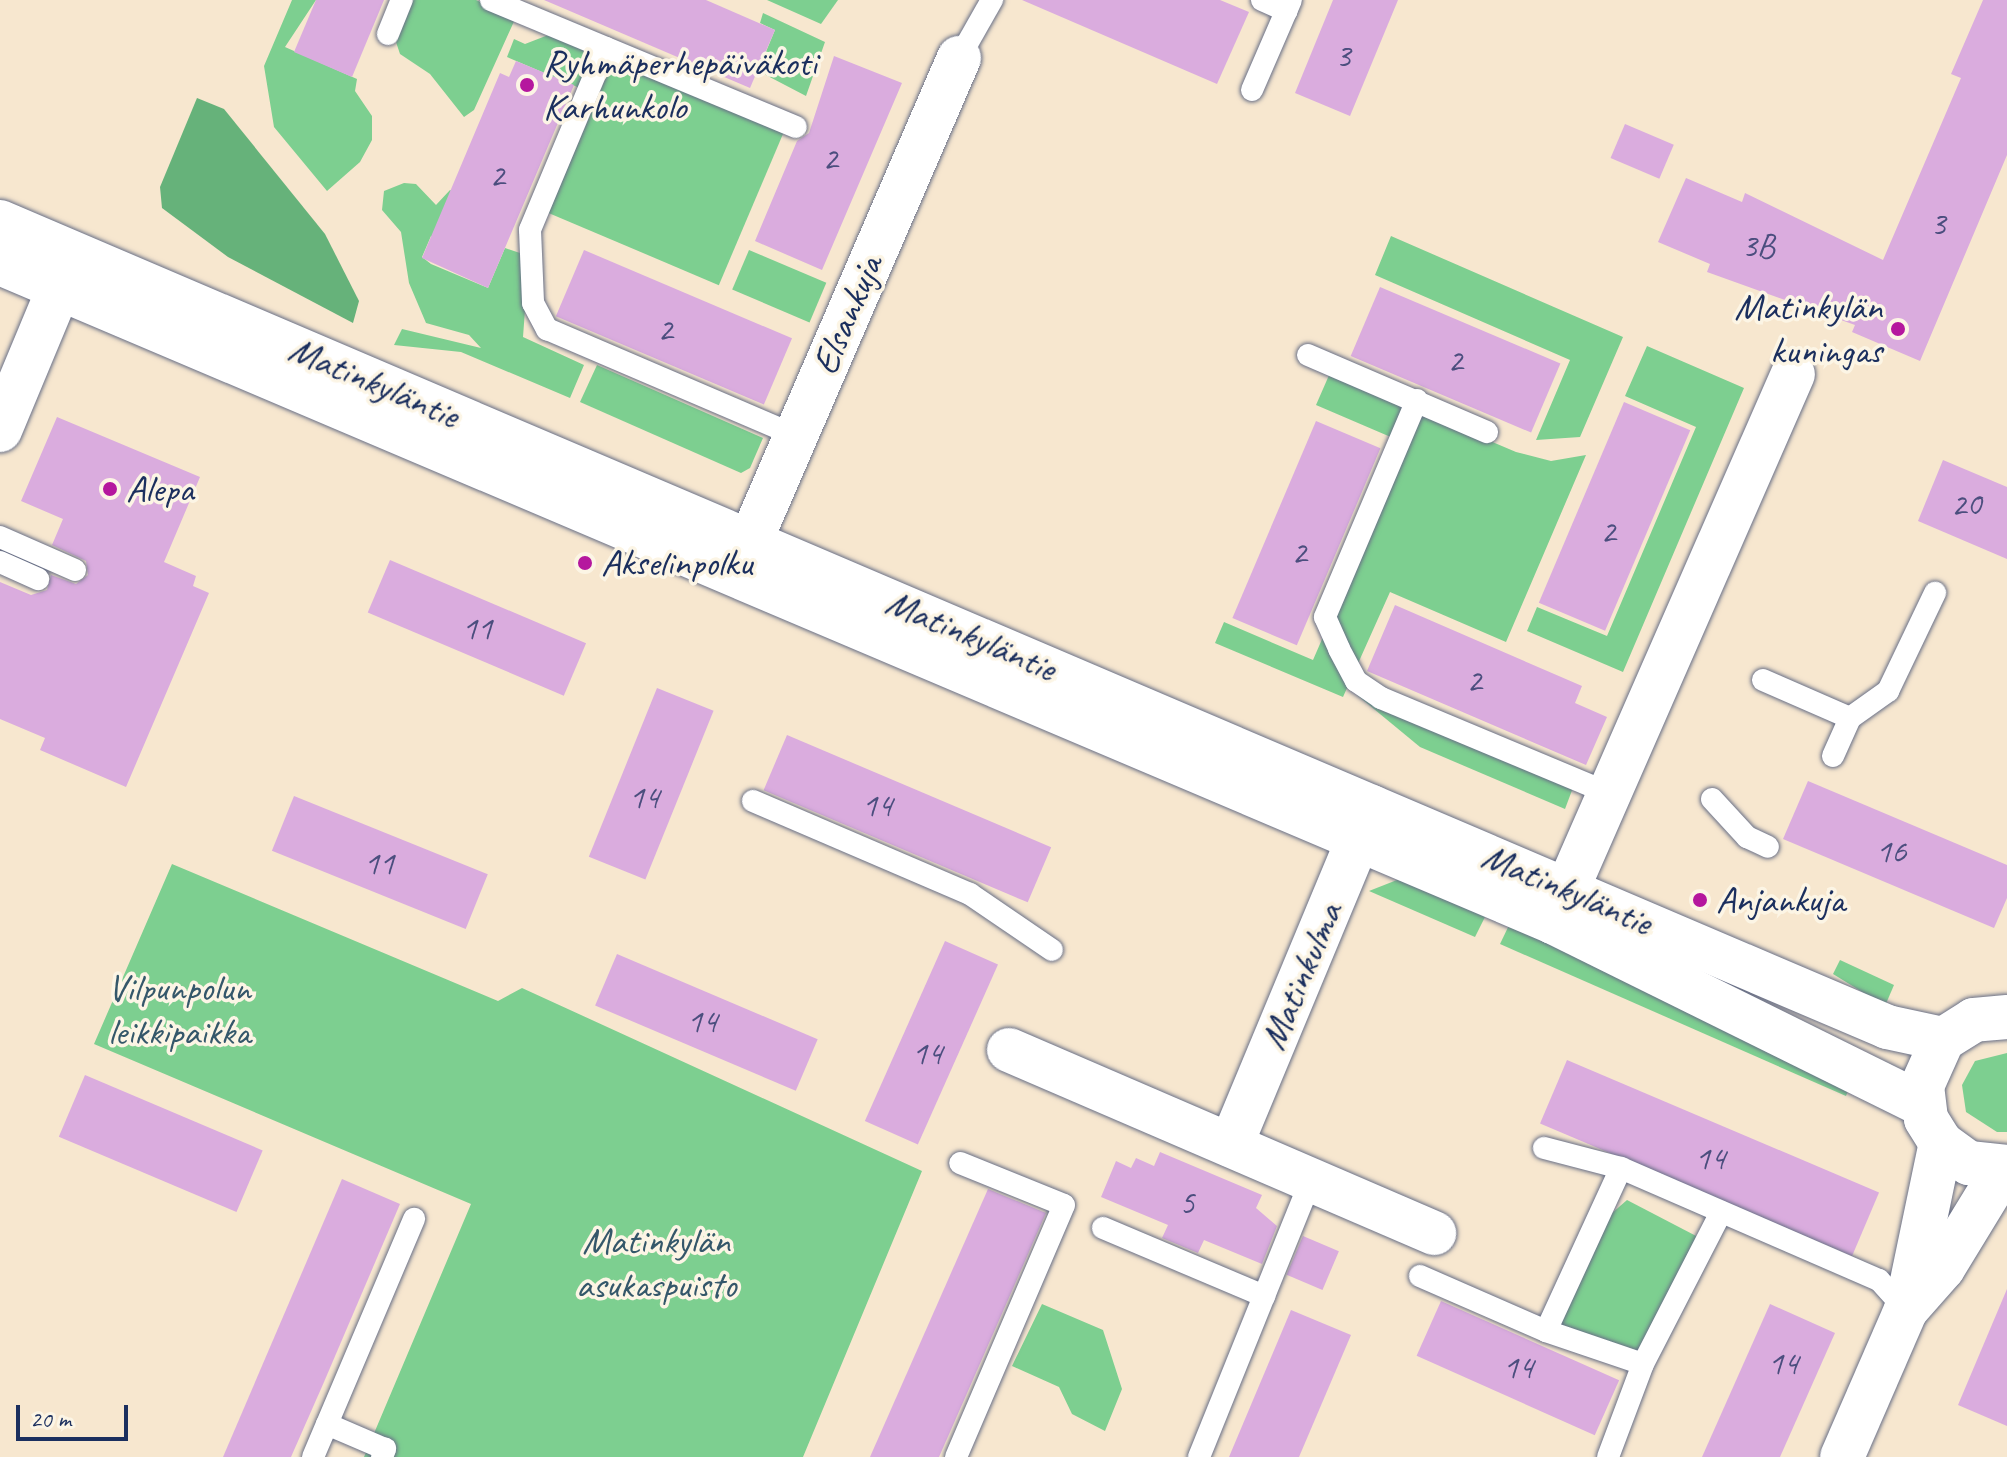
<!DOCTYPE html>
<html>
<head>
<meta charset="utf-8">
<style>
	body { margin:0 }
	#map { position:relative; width:2007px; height:1457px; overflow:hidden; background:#f7e7cf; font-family:Caveat,sans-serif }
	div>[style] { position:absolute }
	.green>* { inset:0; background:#7dcf90; transform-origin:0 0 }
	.forest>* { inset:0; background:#66b27a }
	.building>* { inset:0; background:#daacde; transform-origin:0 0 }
	.roads { filter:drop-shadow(0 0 2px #686f86) drop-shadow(0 0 2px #686f86) }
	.service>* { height:22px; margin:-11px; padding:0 11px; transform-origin:11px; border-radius:11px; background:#fff }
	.minor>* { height:44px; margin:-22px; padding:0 22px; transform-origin:22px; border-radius:22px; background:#fff }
	.secondary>* { height:44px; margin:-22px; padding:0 22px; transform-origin:22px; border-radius:22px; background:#fff }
	.dots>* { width:22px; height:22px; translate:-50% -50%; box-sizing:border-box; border:4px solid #fcf5e5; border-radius:50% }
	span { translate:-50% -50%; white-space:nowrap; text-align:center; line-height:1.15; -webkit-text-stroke:7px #fcf5e5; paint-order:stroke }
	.number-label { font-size:34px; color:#4b4e7e }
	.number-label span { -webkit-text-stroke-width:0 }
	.poi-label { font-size:38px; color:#1b2f5e }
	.left { translate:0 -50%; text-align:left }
	.right { translate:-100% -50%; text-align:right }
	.street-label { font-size:38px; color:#1b2f5e }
	.park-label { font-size:38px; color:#34576a }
	.scale { position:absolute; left:16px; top:1405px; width:112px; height:36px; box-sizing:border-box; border:4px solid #1b2f5e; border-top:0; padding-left:10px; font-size:24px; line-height:28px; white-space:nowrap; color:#1b2f5e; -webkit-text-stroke:6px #fcf5e5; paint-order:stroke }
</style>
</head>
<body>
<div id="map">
	<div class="green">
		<i style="clip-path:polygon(292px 0,316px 0,285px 47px,357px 79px,355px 91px,372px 116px,372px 140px,360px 162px,327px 191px,274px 127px,264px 66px)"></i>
		<i style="clip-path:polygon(413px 0,476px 0,516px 17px,474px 110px,464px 117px,430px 74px,400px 54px,396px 42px)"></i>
		<i style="clip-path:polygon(767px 0,838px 0,821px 24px)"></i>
		<i style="clip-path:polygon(763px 13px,825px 42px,806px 96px,758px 71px,775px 30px,760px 23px)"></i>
		<i style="clip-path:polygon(556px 32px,589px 54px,582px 89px,507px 57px,514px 39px,525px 44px)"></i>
		<i style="left:613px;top:61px;width:185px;height:165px;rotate:23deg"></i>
		<i style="clip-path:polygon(404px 183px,416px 184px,436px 205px,450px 190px,460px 195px,440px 239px,431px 236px,422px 257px,431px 264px,488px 288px,505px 248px,529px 256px,523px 337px,584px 365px,570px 398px,461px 352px,394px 345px,402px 329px,481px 348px,469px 335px,426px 323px,409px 283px,401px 232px,382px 210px,384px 191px)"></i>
		<i style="clip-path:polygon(1391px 236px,1623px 337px,1580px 437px,1536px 440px,1570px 360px,1375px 275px)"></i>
		<i style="left:749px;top:250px;width:84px;height:43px;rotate:23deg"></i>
		<i style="clip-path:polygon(1647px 346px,1744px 388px,1623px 672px,1527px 631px,1537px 607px,1607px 636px,1696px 427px,1625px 396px)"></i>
		<i style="clip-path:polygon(597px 365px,763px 438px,750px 468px,741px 473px,580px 402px)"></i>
		<i style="clip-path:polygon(1330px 373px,1516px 452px,1551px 461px,1586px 455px,1506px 642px,1390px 592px,1343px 697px,1215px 643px,1224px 622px,1313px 660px,1407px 444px,1316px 405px)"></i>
		<i style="clip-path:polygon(1360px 689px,1574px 785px,1565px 809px,1420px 747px,1357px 695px)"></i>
		<i style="clip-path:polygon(172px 864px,498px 1001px,522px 988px,922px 1171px,803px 1457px,364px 1457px,471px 1204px,94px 1044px)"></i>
		<i style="clip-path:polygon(1402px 878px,1489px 909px,1475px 937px,1369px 891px)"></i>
		<i style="clip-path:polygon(1512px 919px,1852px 1081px,1846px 1096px,1500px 944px)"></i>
		<i style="clip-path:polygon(1840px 960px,1894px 985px,1885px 1006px,1833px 974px)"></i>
		<i style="clip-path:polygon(2007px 1053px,2007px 1132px,1997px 1132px,1966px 1112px,1962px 1085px,1975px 1061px)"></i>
		<i style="clip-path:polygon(1627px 1200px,1700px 1238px,1641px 1356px,1558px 1324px,1611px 1214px)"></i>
		<i style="clip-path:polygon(1042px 1304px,1103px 1330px,1122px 1389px,1105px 1431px,1072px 1414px,1059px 1387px,1012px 1366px)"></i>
	</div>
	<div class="forest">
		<i style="clip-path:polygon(197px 98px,224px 109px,325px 234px,359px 301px,353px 323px,228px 257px,162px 208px,160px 187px)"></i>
	</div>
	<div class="building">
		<i style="clip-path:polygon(316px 0,384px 0,352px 77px,294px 52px)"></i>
		<i style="clip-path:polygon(544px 0,706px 0,775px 30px,750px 88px)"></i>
		<i style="clip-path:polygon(1022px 0,1220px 0,1249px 12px,1217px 84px)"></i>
		<i style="clip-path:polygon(1333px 0,1398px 0,1350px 116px,1295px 93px)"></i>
		<i style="clip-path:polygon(1983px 0,2007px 0,2007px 155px,1920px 361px,1852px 332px,1855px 325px,1707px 272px,1710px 264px,1658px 242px,1686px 178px,1742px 202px,1745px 193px,1883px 260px,1961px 78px,1951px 74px)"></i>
		<i style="clip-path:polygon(834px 56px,902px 83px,822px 270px,755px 241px,797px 141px,809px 133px)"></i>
		<i style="clip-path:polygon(516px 61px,574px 85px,488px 288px,422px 258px,500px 73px,509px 77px)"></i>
		<i style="left:1625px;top:124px;width:53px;height:37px;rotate:23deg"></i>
		<i style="left:584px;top:250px;width:226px;height:72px;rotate:23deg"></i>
		<i style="left:1380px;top:287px;width:196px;height:75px;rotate:23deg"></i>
		<i style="left:1624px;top:402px;width:72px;height:218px;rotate:23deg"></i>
		<i style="clip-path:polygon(57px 417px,200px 477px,164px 562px,196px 576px,193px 586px,209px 593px,126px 787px,40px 750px,45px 738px,0 719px,0 582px,31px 595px,47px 590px,51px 575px,76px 584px,88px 575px,86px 561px,52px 545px,63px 519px,21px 501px)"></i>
		<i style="left:1316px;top:421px;width:70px;height:214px;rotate:23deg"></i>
		<i style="clip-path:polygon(1943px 460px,2007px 487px,2007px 559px,1918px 521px)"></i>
		<i style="left:390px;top:560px;width:213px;height:57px;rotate:23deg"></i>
		<i style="clip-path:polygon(1395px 605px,1582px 686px,1575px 703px,1607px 717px,1586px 765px,1367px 671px)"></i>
		<i style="left:657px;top:688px;width:61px;height:182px;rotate:22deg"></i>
		<i style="left:787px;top:735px;width:287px;height:60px;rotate:23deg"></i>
		<i style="clip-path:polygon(1808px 781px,2007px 865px,2007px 898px,1994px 928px,1783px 839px)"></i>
		<i style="left:294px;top:796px;width:209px;height:59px;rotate:22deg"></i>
		<i style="left:945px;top:941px;width:58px;height:197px;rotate:24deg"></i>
		<i style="left:617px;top:954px;width:218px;height:56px;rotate:23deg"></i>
		<i style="left:1567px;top:1060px;width:339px;height:69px;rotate:23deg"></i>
		<i style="left:85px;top:1075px;width:193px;height:67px;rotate:23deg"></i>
		<i style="clip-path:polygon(1160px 1152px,1262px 1195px,1256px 1208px,1277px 1226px,1262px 1264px,1204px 1240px,1198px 1253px,1162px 1238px,1168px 1225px,1101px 1197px,1116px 1161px,1131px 1168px,1136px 1158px,1154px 1166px)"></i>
		<i style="clip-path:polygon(342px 1179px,400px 1204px,324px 1382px,291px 1457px,223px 1457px)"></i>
		<i style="clip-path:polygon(988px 1189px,1046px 1213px,1015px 1284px,939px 1457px,870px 1457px)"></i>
		<i style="left:1303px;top:1236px;width:39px;height:42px;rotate:23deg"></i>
		<i style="clip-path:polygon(2007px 1289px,2007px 1426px,1958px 1405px)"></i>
		<i style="left:1441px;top:1301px;width:195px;height:60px;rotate:24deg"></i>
		<i style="clip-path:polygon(1770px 1304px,1835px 1333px,1780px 1457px,1702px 1457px)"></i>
		<i style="clip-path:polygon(1291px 1310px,1351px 1335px,1299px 1457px,1229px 1457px)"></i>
	</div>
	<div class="roads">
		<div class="service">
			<i style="left:491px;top:0;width:330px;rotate:22.6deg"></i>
			<i style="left:1262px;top:0;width:27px;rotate:24deg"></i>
			<i style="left:388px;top:34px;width:37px;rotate:-68deg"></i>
			<i style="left:606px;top:48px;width:197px;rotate:112.7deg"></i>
			<i style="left:530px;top:230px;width:73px;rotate:87.6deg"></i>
			<i style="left:533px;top:303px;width:30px;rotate:62deg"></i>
			<i style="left:547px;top:329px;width:272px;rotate:23.2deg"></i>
			<i style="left:959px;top:58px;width:67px;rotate:-60.4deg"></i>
			<i style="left:1252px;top:90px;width:98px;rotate:-66.6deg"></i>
			<i style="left:1308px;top:355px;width:195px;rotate:23.3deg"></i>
			<i style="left:1417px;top:400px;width:236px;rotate:113deg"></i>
			<i style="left:1325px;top:617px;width:35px;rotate:66deg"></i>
			<i style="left:1339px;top:649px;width:36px;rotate:62deg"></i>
			<i style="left:1356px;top:681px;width:30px;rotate:34deg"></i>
			<i style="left:1381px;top:698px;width:248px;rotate:22.7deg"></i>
			<i style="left:0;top:537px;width:82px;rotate:23.7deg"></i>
			<i style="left:0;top:562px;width:42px;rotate:24.1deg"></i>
			<i style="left:1763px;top:680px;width:95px;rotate:23.6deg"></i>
			<i style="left:1850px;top:718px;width:47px;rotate:-35.4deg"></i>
			<i style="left:1888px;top:691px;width:109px;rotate:-64.4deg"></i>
			<i style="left:1833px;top:756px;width:42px;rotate:-65.9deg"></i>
			<i style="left:1712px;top:799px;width:52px;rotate:47.4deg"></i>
			<i style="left:1747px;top:837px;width:23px;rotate:25deg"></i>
			<i style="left:753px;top:801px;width:236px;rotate:23.2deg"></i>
			<i style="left:970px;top:894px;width:99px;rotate:34.3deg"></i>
			<i style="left:1544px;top:1148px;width:80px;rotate:14.6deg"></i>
			<i style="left:1621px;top:1168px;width:281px;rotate:23.5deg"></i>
			<i style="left:1879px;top:1280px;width:40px;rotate:48deg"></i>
			<i style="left:1103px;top:1228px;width:175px;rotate:22.9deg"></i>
			<i style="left:1420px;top:1276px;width:137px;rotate:23.6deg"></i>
			<i style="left:1546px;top:1331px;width:179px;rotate:-65.3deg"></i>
			<i style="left:1546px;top:1331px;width:102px;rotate:18.8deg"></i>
			<i style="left:313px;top:1457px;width:36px;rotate:-67deg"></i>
			<i style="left:382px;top:1457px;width:9px;rotate:-69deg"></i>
			<i style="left:385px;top:1449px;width:63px;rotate:-156.7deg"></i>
			<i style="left:327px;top:1424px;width:223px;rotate:-67deg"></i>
			<i style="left:956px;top:1457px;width:274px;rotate:-66.8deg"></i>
			<i style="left:1064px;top:1205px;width:112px;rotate:-158deg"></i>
			<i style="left:1199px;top:1457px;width:299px;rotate:-68deg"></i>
			<i style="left:1608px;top:1457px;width:99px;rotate:-69.4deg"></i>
			<i style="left:1643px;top:1364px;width:171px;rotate:-62.8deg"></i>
		</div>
		<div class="minor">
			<i style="left:0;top:430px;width:190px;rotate:-67.4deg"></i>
			<i style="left:737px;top:572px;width:560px;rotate:-66.64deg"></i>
			<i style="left:1553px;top:922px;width:598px;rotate:-66.35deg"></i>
			<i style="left:1009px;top:1050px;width:463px;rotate:23.3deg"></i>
			<i style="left:1231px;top:1145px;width:366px;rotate:-67.4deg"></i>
		</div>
		<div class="secondary">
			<i style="left:0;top:222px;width:2052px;rotate:23.1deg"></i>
			<i style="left:1887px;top:1027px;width:57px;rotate:12.1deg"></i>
			<i style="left:0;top:263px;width:1687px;rotate:22.99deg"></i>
			<i style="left:1553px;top:922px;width:413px;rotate:26.3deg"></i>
			<i style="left:2007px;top:1017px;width:33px;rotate:175deg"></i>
			<i style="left:1974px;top:1020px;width:36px;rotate:148deg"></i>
			<i style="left:1943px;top:1039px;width:51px;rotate:114.1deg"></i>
			<i style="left:1922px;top:1086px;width:33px;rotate:83deg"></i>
			<i style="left:1926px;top:1119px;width:28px;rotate:58deg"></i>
			<i style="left:1941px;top:1143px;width:34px;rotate:36deg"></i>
			<i style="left:1969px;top:1163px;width:38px;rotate:6deg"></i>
			<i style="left:1906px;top:1310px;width:56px;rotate:-48.6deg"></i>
			<i style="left:1943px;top:1268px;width:117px;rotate:-58.6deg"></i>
			<i style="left:1842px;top:1457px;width:160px;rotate:-66.5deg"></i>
			<i style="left:1906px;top:1310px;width:171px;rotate:-78.2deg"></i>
		</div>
	</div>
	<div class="dots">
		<i style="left:527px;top:85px;background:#b5179e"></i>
		<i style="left:1898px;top:329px;background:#b5179e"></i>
		<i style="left:110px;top:489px;background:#b5179e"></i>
		<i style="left:585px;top:563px;background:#b5179e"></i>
		<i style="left:1700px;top:900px;background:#b5179e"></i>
	</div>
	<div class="number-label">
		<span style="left:1343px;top:56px">3</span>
		<span style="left:830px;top:158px">2</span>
		<span style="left:497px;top:175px">2</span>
		<span style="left:1938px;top:224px">3</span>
		<span style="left:1758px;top:246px">3B</span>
		<span style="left:665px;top:329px">2</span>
		<span style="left:1455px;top:360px">2</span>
		<span style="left:1966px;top:504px">20</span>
		<span style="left:1608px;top:531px">2</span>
		<span style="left:1299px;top:552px">2</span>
		<span style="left:477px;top:628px">11</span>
		<span style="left:1474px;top:680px">2</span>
		<span style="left:644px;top:797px">14</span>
		<span style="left:877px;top:805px">14</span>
		<span style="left:1891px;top:851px">16</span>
		<span style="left:379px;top:863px">11</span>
		<span style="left:702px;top:1021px">14</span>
		<span style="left:927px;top:1053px">14</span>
		<span style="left:1710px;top:1158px">14</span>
		<span style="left:1187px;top:1203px">5</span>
		<span style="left:1783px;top:1363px">14</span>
		<span style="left:1518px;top:1367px">14</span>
	</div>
	<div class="poi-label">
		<span class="left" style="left:543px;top:85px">Ryhmäperhepäiväkoti<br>Karhunkolo</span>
		<span class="right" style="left:1882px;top:329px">Matinkylän<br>kuningas</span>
		<span class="left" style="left:126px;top:489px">Alepa</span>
		<span class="left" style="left:601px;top:563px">Akselinpolku</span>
		<span class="left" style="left:1716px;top:900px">Anjankuja</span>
	</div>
	<div class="street-label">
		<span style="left:847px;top:315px;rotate:-67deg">Elsankuja</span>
		<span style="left:374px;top:382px;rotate:23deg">Matinkyläntie</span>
		<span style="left:971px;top:635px;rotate:23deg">Matinkyläntie</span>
		<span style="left:1567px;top:889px;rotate:23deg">Matinkyläntie</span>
		<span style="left:1301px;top:976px;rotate:-67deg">Matinkulma</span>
	</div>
	<div class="park-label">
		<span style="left:179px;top:1010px">Vilpunpolun<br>leikkipaikka</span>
		<span style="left:656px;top:1263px">Matinkylän<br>asukaspuisto</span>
	</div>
	<div class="scale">20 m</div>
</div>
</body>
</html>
